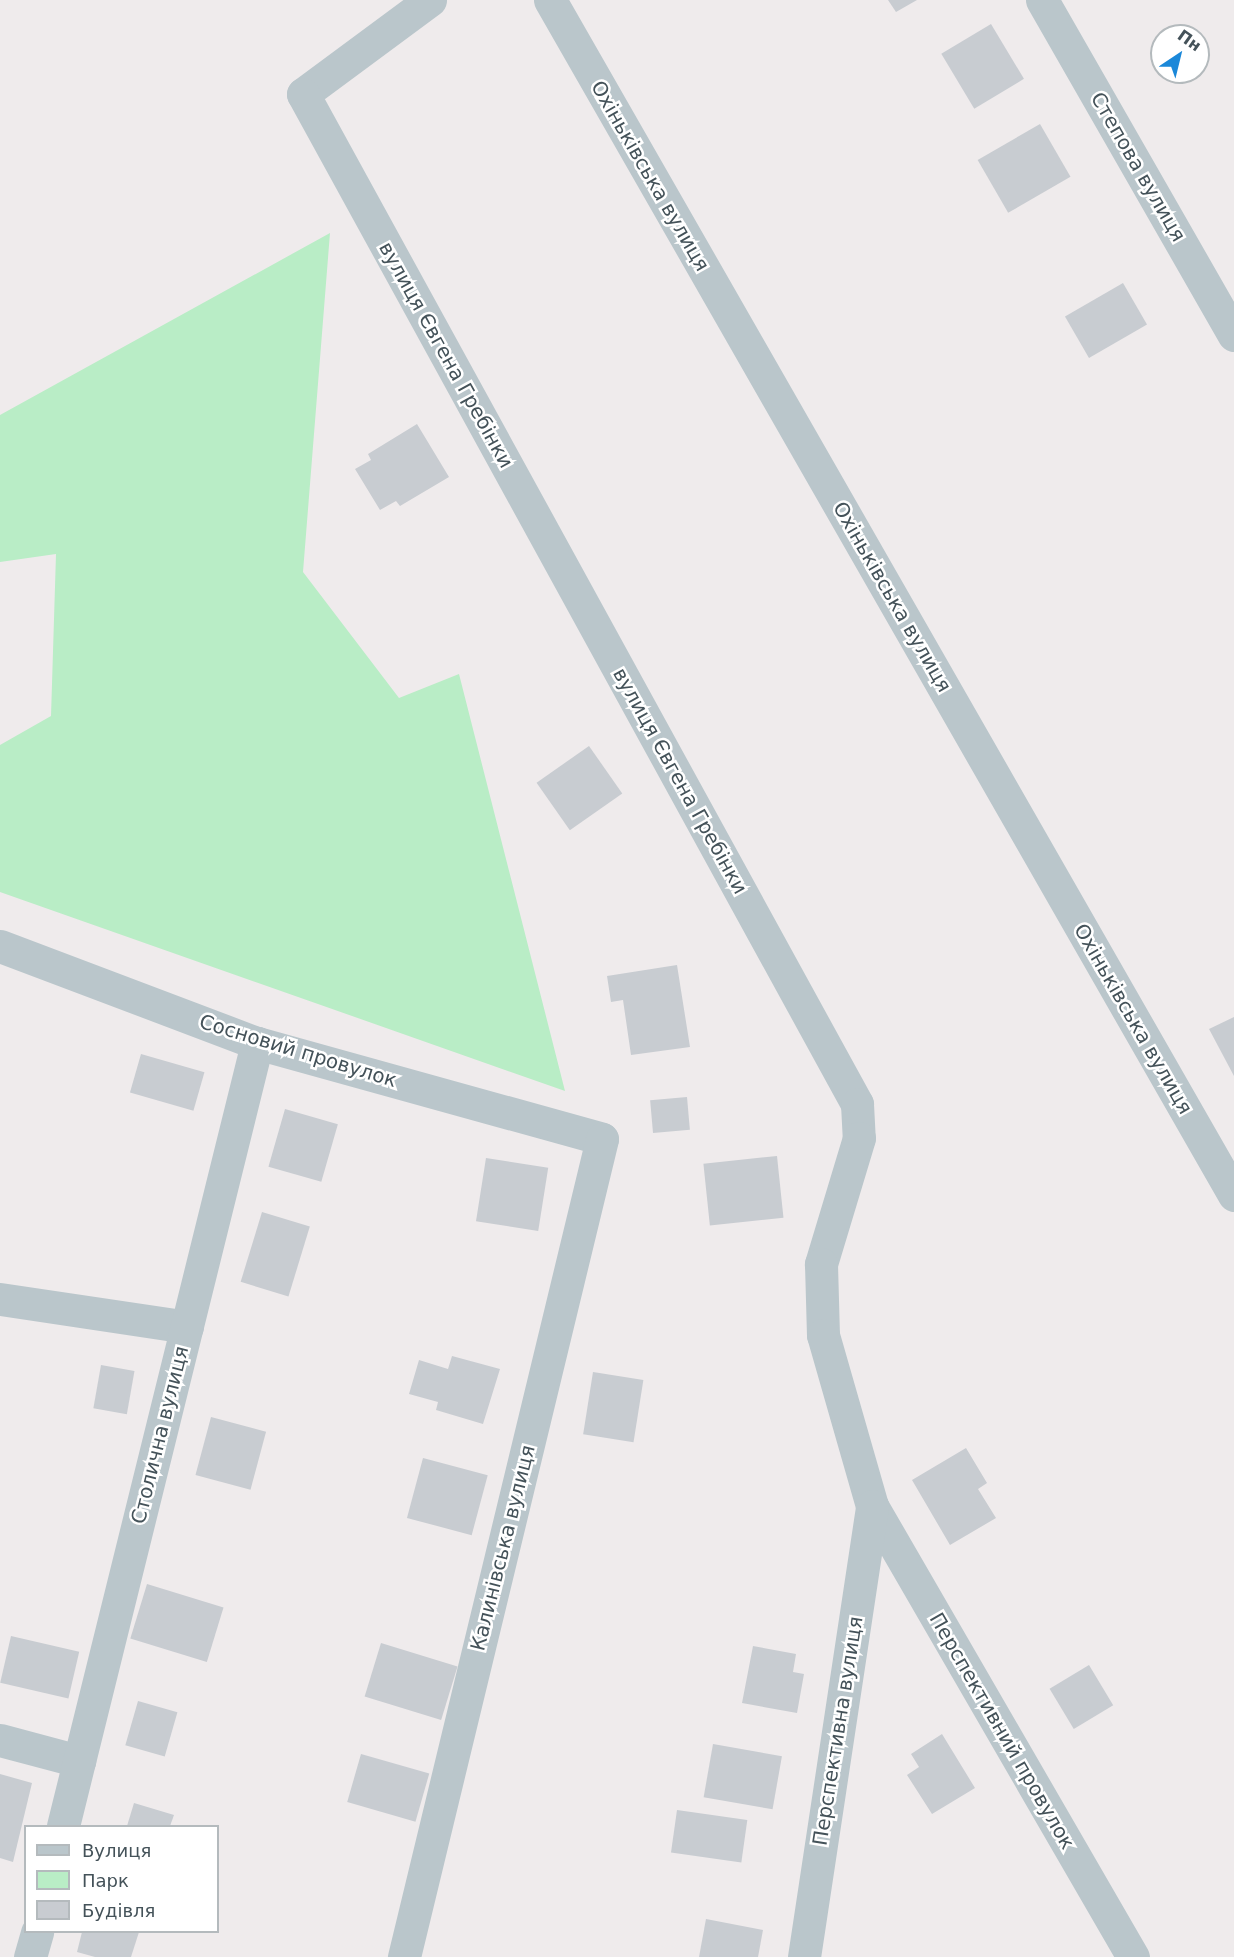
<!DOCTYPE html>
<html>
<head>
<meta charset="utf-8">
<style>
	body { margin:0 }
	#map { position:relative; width:1234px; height:1957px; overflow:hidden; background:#efebec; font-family:"DejaVu Sans",sans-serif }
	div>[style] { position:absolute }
	.green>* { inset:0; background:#b9edc6 }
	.building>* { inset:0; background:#c8ccd1; transform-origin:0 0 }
	.minor>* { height:33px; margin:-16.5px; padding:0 16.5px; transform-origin:16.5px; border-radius:16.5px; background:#bac6cb }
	span { translate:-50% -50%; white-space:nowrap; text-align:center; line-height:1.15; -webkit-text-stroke:5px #fff; paint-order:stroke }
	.street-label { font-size:20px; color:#445259 }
	.legend { position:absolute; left:24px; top:1825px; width:195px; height:108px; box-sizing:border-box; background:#fff; border:2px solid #b4babd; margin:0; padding:8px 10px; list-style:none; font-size:18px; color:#445259 }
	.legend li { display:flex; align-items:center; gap:12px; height:30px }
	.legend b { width:30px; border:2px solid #b4babd }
	.north { position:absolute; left:1150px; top:24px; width:60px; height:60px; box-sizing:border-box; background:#fff; border:2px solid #b4babd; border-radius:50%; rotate:35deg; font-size:16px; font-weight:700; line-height:24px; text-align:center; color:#445259 }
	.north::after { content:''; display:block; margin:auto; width:21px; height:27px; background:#1b88d9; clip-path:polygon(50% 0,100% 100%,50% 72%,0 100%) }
</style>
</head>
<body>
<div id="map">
	<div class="green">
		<i style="clip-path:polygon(330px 233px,303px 572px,399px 698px,459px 674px,565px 1091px,0 892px,0 745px,51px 716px,56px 554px,0 562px,0 415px)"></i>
	</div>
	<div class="building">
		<i style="clip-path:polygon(888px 0,917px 0,896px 12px)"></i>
		<i style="left:991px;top:24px;width:64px;height:58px;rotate:59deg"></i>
		<i style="left:1040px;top:124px;width:61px;height:72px;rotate:60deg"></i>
		<i style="left:1123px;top:283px;width:48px;height:67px;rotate:60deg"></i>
		<i style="clip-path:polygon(417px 424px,449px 477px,400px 506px,396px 501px,380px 510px,355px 469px,371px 460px,368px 454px)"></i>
		<i style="left:589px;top:746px;width:58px;height:64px;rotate:55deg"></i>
		<i style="clip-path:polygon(677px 965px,690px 1047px,631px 1055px,623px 1000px,611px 1002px,607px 976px)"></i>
		<i style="clip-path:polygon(1234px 1017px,1234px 1076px,1209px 1029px)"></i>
		<i style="left:141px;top:1054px;width:66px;height:40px;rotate:16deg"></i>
		<i style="left:687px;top:1097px;width:33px;height:37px;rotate:85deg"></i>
		<i style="left:285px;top:1109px;width:55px;height:60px;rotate:16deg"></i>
		<i style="left:777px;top:1156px;width:62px;height:74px;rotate:84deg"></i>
		<i style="left:486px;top:1158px;width:63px;height:64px;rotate:9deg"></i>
		<i style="left:262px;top:1212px;width:50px;height:73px;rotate:17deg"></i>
		<i style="clip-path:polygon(452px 1356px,500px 1369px,483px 1424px,436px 1410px,438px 1402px,409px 1394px,419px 1360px,448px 1369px)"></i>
		<i style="left:101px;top:1365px;width:34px;height:44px;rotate:10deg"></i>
		<i style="left:593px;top:1372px;width:51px;height:63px;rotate:9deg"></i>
		<i style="left:211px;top:1417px;width:57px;height:60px;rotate:15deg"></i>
		<i style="clip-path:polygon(966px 1448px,987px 1483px,978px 1489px,996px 1518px,950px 1545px,912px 1480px)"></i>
		<i style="left:423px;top:1458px;width:67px;height:62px;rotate:15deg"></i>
		<i style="left:147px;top:1584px;width:80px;height:57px;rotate:17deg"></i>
		<i style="left:11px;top:1636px;width:70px;height:48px;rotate:13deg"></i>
		<i style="left:381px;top:1643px;width:80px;height:56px;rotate:17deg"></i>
		<i style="clip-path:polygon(753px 1646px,796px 1654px,793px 1672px,804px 1674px,797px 1713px,742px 1703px)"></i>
		<i style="left:1089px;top:1665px;width:47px;height:46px;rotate:59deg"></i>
		<i style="left:138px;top:1701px;width:41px;height:46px;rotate:16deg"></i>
		<i style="clip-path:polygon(942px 1734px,975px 1788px,932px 1814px,907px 1775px,919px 1767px,911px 1754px)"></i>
		<i style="left:713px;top:1744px;width:70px;height:54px;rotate:10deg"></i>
		<i style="left:361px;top:1754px;width:71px;height:50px;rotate:16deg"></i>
		<i style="clip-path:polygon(0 1774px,32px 1783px,13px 1862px,0 1858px)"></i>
		<i style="clip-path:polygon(134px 1803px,174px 1815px,170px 1826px,127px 1826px)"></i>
		<i style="left:677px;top:1810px;width:71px;height:43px;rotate:8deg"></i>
		<i style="clip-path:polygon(706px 1919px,763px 1930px,758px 1957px,699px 1957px)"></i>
		<i style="clip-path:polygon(82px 1932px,139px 1932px,131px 1957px,95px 1957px,77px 1952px)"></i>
	</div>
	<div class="minor">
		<i style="left:430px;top:0;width:158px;rotate:143.5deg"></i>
		<i style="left:303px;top:94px;width:1152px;rotate:61.25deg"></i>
		<i style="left:857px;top:1104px;width:34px;rotate:87deg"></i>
		<i style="left:859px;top:1138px;width:132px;rotate:106.8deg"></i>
		<i style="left:821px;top:1264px;width:71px;rotate:88.4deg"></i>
		<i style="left:823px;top:1335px;width:178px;rotate:74deg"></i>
		<i style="left:872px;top:1506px;width:521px;rotate:59.94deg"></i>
		<i style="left:550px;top:0;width:1377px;rotate:60.21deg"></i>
		<i style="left:1042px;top:0;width:386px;rotate:60.2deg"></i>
		<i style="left:0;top:946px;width:275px;rotate:20.7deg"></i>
		<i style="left:257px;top:1043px;width:358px;rotate:15.5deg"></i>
		<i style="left:602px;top:1139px;width:842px;rotate:103.61deg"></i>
		<i style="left:0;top:1299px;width:189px;rotate:8.5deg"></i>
		<i style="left:0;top:1740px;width:82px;rotate:14.9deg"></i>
		<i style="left:63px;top:1826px;width:807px;rotate:-76.08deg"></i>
		<i style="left:30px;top:1957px;width:26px;rotate:-74deg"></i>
		<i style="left:804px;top:1957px;width:456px;rotate:-81.4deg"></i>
	</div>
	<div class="street-label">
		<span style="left:1138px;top:167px;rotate:60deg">Степова вулиця</span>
		<span style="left:650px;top:176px;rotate:60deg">Охіньківська вулиця</span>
		<span style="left:446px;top:355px;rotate:61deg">вулиця Євгена Гребінки</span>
		<span style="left:892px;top:597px;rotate:60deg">Охіньківська вулиця</span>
		<span style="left:680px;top:781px;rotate:61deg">вулиця Євгена Гребінки</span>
		<span style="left:1133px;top:1019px;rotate:60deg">Охіньківська вулиця</span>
		<span style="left:298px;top:1051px;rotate:17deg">Сосновий провулок</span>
		<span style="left:160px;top:1435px;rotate:-76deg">Столична вулиця</span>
		<span style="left:503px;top:1548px;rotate:-76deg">Калинівська вулиця</span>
		<span style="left:838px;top:1731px;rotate:-81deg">Перспективна вулиця</span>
		<span style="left:1002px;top:1731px;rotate:60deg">Перспективний провулок</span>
	</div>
	<ul class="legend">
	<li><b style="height:8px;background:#bac6cb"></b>Вулиця</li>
	<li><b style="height:16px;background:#b9edc6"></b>Парк</li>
	<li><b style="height:16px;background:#c8ccd1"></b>Будівля</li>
	</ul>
	<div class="north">Пн</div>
</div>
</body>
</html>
